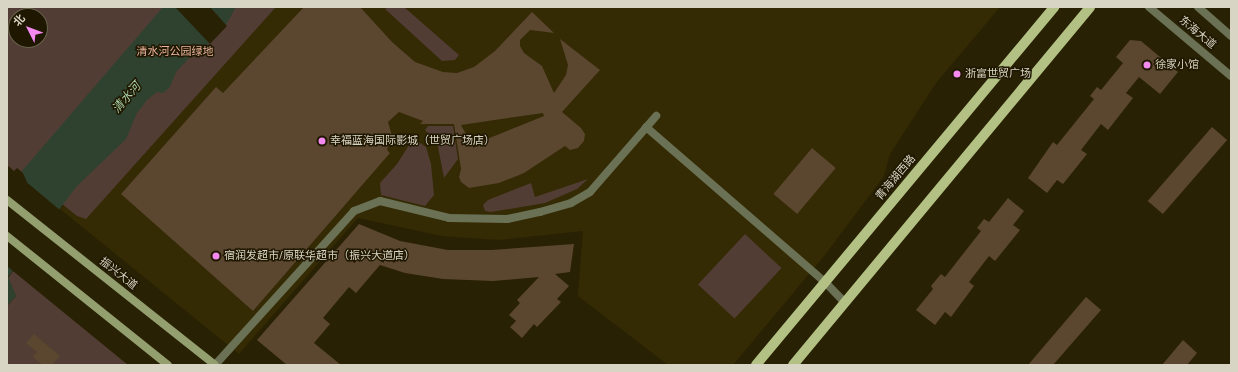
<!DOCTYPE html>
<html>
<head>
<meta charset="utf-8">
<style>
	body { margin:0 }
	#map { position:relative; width:1238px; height:372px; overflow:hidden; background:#292104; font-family:"Roboto Condensed","Noto Sans SC",sans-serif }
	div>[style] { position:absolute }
	.built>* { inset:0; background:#342a03 }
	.green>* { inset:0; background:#523d34; transform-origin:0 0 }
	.water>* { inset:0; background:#2f422f }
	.pier>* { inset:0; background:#292104 }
	.building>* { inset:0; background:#5b462f; transform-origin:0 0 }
	.minor>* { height:8px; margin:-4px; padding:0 4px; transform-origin:4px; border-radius:4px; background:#6a7154 }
	.tertiary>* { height:8px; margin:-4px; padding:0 4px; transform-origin:4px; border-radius:4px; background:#6a7154 }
	.secondary>* { height:8px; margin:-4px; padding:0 4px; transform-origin:4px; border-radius:4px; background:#939f6f }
	.primary>* { height:10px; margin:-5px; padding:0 5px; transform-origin:5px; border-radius:5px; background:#b3c284 }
	.dots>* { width:11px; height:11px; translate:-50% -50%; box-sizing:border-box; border:2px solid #1f1700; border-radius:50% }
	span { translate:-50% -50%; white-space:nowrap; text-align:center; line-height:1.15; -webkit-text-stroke:3px #1f1700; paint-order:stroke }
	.street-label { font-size:11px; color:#d9d5c4 }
	.park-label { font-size:11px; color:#e9b39c }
	.poi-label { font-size:11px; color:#d9d5c4 }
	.left { translate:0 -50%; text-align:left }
	.water-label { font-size:12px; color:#a6cea6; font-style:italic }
	.frame { position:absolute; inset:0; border:8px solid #d9d5c4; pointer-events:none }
	.north { position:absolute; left:8px; top:8px; width:40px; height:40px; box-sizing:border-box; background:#1f1700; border:1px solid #69634e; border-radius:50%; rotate:312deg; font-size:11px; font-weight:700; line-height:16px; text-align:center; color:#d9d5c4 }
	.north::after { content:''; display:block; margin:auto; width:14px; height:18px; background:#f489f0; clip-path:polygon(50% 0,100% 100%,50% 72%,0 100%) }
</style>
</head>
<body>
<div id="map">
	<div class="built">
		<i style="clip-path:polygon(236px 7px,1000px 7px,936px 83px,890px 154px,884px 176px,825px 255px,733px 365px,668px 365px,578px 296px,583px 231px,499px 240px,442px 236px,358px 218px,239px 354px,60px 209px)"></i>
	</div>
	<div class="green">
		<i style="clip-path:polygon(evenodd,7px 7px,276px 7px,86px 219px,77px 216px,17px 168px,14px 171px,7px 165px,7px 7px,16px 16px,40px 16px,40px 40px,16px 40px,16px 16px)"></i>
		<i style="clip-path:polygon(389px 7px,404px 7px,459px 55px,455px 60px,442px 61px,385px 9px)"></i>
		<i style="clip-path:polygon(428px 126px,453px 126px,458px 159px,444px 178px,437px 142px,425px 130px)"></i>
		<i style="clip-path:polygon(416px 140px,426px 147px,431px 164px,434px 195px,425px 206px,381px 195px,380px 183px,397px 164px,411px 142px)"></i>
		<i style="clip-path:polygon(588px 179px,577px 189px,545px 203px,491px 212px,485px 211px,483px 205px,488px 200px,531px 183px,535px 197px)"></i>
		<i style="left:745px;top:234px;width:50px;height:69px;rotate:43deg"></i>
		<i style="clip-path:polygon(13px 271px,128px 365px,7px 365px,7px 306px,16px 296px,8px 278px)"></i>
	</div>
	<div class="water">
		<i style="clip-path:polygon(163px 7px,236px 7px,227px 23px,206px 46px,190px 57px,176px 72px,170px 87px,163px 93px,157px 92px,147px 100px,137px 113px,126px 139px,77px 186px,8px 277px,16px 296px,7px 306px,7px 207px,27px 182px,22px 171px)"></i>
	</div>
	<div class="pier">
		<i style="clip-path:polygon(175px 7px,210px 7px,227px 26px,210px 44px)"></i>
		<i style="clip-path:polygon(24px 180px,61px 211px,14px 272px,7px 266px,7px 204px,25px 182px)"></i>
	</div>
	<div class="building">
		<i style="clip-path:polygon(evenodd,304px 7px,360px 7px,392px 42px,415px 62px,443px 72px,457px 73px,474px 67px,495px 51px,532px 12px,554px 33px,530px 30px,520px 40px,520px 46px,524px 53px,542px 66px,554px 93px,566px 75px,568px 65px,560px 39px,600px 70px,562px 112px,581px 128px,585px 134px,584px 141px,578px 148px,570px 150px,565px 146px,524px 173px,499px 183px,469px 188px,461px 182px,459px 177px,461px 169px,454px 124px,420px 124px,423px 121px,399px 112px,388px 122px,392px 136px,387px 150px,390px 153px,253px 311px,121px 194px,216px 87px,223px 93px,304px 7px,543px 113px,544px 116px,472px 145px,461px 125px,543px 113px)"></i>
		<i style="clip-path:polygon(1130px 40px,1141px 41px,1178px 72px,1160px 94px,1139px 77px,1126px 93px,1133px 98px,1108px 130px,1101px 124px,1081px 150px,1087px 154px,1063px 184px,1057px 180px,1047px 193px,1028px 178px,1053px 142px,1057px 145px,1094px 99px,1090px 96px,1097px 87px,1101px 90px,1123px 63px,1116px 57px)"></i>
		<i style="left:1212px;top:127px;width:20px;height:98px;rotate:41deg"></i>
		<i style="left:812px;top:148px;width:31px;height:60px;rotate:40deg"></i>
		<i style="clip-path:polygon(1008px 198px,1024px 211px,1013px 225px,1020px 230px,995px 261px,989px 256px,969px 282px,974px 286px,951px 317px,945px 312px,935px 325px,916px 310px,933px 289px,931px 286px,941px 274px,945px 277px,981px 231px,977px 228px,984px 219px,989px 222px)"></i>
		<i style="clip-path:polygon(359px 224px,400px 241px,448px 250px,491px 250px,574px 244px,570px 272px,555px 274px,569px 286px,557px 299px,561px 302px,537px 327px,534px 324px,522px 338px,510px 327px,516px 321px,509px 315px,520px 303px,517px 300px,539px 277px,493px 281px,443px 279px,405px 273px,380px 265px,356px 293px,349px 287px,323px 318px,330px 324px,314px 343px,341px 365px,287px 365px,257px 340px)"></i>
		<i style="clip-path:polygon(1086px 297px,1101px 310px,1053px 365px,1028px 365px)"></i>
		<i style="clip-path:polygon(34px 334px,60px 356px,52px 365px,43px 365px,33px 357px,37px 352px,26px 343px)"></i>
		<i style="clip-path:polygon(1183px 340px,1197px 353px,1187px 365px,1162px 365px)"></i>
	</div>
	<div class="minor">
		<i style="left:646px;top:127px;width:237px;rotate:40.9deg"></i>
		<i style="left:825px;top:282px;width:29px;rotate:46deg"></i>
		<i style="left:215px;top:365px;width:207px;rotate:-47.9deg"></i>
		<i style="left:354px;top:211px;width:28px;rotate:-21deg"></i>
		<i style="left:380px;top:201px;width:71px;rotate:13.8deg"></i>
		<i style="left:449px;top:218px;width:58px;rotate:1deg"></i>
		<i style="left:507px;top:219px;width:34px;rotate:-12deg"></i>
		<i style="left:540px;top:212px;width:32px;rotate:-16deg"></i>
		<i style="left:571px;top:203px;width:22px;rotate:-30deg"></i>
		<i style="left:590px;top:192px;width:101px;rotate:-49deg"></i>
	</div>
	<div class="tertiary">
		<i style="left:1149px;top:7px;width:107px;rotate:40.1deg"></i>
		<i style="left:1198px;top:7px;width:44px;rotate:41.3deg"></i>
	</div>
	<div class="secondary">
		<i style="left:7px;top:200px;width:265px;rotate:38.4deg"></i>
		<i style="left:7px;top:236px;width:206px;rotate:38.7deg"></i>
	</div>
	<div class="primary">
		<i style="left:756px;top:365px;width:466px;rotate:-50.2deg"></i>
		<i style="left:793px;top:365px;width:465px;rotate:-50.3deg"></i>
	</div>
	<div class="dots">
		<i style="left:1147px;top:65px;background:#f489f0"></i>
		<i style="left:957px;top:74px;background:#f489f0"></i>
		<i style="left:322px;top:141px;background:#f489f0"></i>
		<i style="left:216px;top:256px;background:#f489f0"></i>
	</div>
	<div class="street-label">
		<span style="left:1197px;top:33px;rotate:40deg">东海大道</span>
		<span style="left:896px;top:178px;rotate:-50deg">青海湖西路</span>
		<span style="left:118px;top:274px;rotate:38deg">振兴大道</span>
	</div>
	<div class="park-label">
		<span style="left:175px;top:52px">清水河公园绿地</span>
	</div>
	<div class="poi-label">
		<span class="left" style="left:1155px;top:65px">徐家小馆</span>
		<span class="left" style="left:965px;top:74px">浙富世贸广场</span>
		<span class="left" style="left:330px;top:141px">幸福蓝海国际影城（世贸广场店）</span>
		<span class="left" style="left:224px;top:256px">宿润发超市/原联华超市（振兴大道店）</span>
	</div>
	<div class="water-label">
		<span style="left:127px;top:98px;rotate:-49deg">清水河</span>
	</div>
	<div class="frame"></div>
	<div class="north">北</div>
</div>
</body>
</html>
